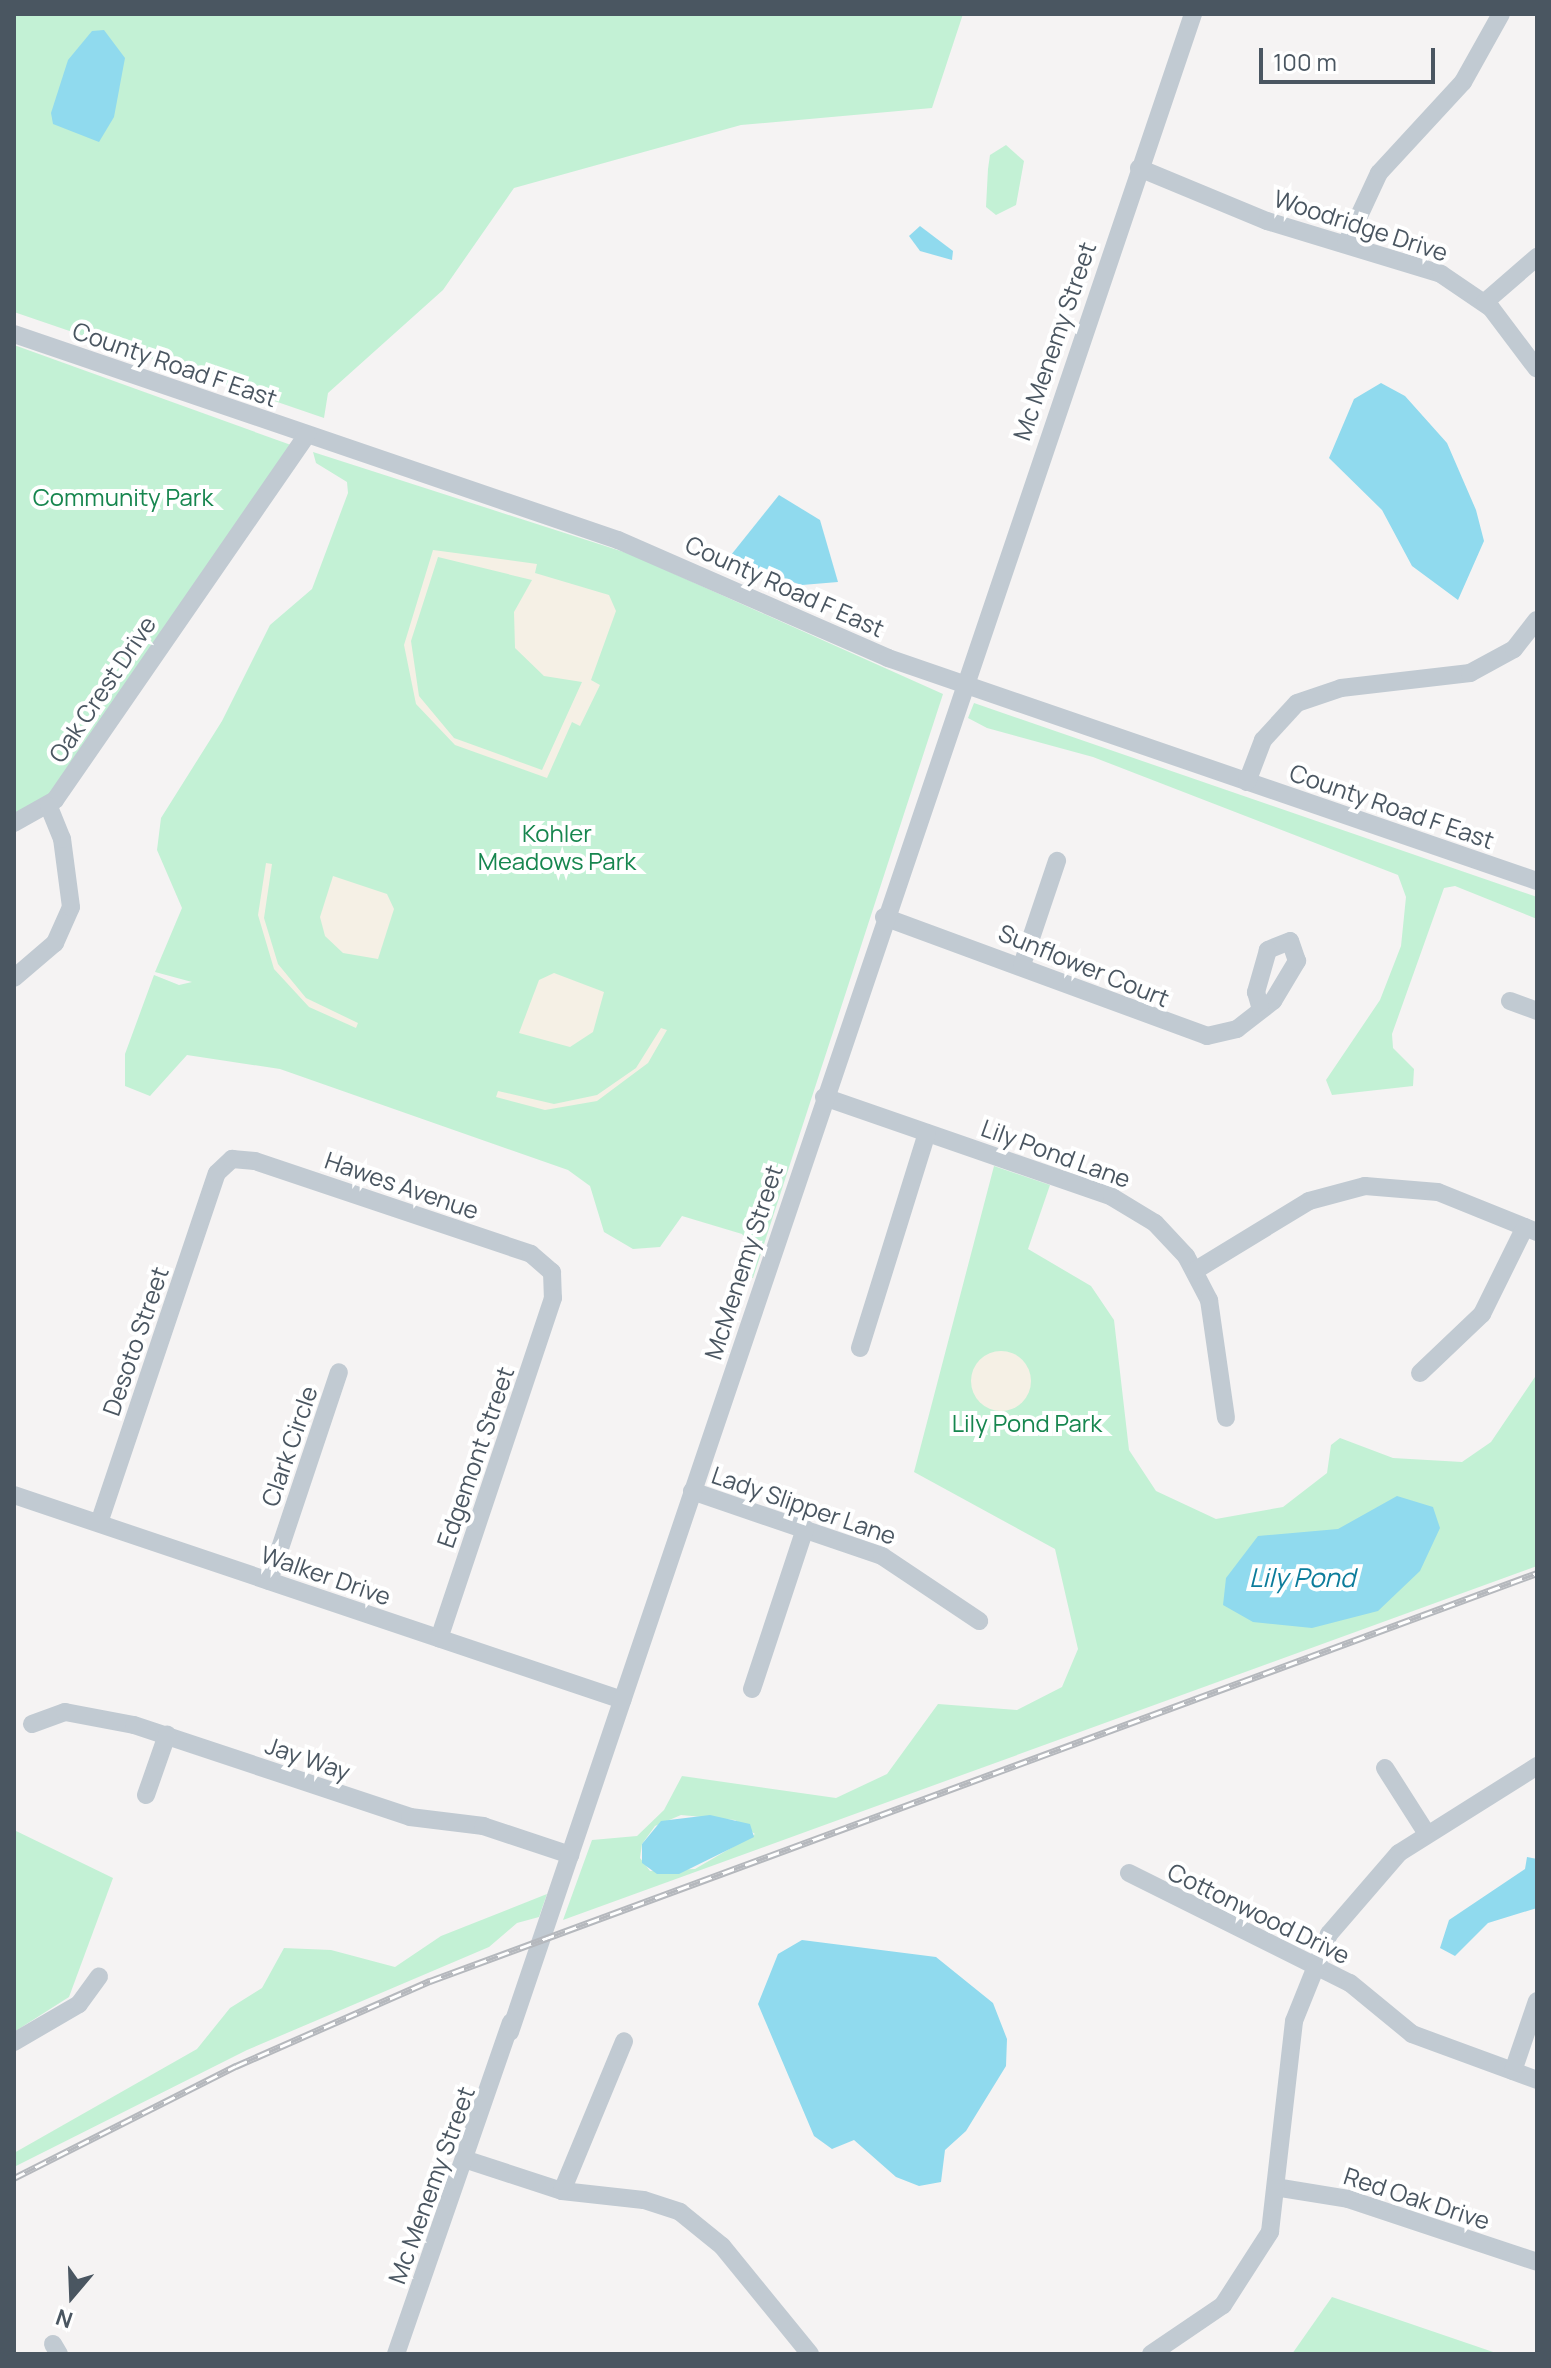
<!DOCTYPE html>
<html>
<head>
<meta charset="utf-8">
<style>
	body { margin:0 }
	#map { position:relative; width:1551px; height:2368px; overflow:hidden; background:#f5f3f3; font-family:Manrope,sans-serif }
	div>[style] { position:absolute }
	.green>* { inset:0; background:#c3f1d5 }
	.sand>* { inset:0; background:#f5f0e5 }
	.round { border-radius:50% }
	.water>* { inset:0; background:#90daee }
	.minor>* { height:18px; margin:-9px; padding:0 9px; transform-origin:9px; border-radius:9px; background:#c1cad2 }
	.rail>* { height:7px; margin-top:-3.5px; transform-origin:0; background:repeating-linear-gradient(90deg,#fff 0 12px,#b5b8bd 0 24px); box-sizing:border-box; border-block:2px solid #b5b8bd }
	span { translate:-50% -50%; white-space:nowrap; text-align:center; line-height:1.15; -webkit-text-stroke:8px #fff; paint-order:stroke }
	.street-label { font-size:24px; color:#4a5661 }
	.park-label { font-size:24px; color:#17864f }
	.water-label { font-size:26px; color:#0c7c9b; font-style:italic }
	.frame { position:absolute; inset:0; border:16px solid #4a5661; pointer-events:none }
	.north { position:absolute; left:32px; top:2256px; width:80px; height:80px; -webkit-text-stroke:6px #fff; paint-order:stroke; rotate:199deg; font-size:22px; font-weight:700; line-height:32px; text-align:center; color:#4a5661 }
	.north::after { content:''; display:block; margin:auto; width:28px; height:36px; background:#4a5661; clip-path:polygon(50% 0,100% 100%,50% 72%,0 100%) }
	.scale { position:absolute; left:1259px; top:48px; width:176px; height:36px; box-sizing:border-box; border:4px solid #4a5661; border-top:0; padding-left:10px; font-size:24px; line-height:28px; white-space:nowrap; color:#4a5661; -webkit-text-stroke:6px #fff; paint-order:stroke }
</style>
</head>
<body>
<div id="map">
	<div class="green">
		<i style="clip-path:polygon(14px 14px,963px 14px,932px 108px,741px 125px,514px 188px,443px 290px,328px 393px,324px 418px,14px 312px)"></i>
		<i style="clip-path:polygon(1006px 145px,1024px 161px,1016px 205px,996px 215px,986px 207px,988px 169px,990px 155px)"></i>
		<i style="clip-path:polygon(14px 345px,291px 445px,52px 793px,14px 816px)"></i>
		<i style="clip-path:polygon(313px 452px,630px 554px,943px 694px,753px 1278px,741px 1277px,752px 1247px,742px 1234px,682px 1216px,660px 1247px,633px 1249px,604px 1232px,590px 1186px,568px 1170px,280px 1069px,187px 1055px,150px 1096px,125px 1086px,125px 1054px,154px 975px,179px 985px,192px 982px,155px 972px,182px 908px,157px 850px,161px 818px,222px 721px,270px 625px,312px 589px,348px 493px,347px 482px,316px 463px)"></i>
		<i style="clip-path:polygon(974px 703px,1537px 897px,1537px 919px,1455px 886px,1444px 888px,1392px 1034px,1393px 1048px,1414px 1069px,1413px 1086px,1332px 1095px,1326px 1080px,1380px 1000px,1401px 946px,1406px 897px,1398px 875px,1093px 757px,987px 728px,968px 718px)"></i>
		<i style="clip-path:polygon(evenodd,994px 1166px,1050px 1185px,1028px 1249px,1091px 1286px,1114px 1320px,1129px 1450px,1156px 1491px,1216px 1519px,1283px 1507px,1327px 1473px,1331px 1445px,1340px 1438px,1393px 1458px,1462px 1462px,1491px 1442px,1537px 1374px,1537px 1566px,563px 1920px,592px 1840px,637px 1836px,664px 1810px,682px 1776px,836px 1798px,887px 1774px,938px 1704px,1017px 1710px,1062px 1687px,1078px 1649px,1055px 1549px,914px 1472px,994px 1166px,681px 1815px,735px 1820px,755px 1834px,695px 1869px,650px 1871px,640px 1858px,642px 1844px,655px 1826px,681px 1815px)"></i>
		<i style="clip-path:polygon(14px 1830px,113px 1878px,69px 1997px,14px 2032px)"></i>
		<i style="clip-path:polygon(547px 1894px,539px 1917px,517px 1923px,489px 1947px,247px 2050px,14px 2167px,14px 2153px,197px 2049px,230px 2008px,262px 1988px,284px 1948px,331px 1950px,395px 1967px,441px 1936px)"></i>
		<i style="clip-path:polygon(1332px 2297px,1499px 2354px,1292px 2354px)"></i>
	</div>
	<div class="sand">
		<i style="clip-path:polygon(evenodd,433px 550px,537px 564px,535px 573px,609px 595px,616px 611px,591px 680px,600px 685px,580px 726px,572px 722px,547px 778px,455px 745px,416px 704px,404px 645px,433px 550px,438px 557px,532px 580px,514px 612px,515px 648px,544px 676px,582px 682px,542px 770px,454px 738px,419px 696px,411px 641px,438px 557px)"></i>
		<i style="clip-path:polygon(266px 863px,272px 864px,264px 918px,278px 964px,306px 998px,358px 1023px,356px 1028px,309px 1007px,274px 969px,258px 915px)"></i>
		<i style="clip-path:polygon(333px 876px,387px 894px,394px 909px,378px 959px,343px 953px,325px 936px,320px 917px)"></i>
		<i style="clip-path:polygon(554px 973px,604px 992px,593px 1032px,570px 1047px,519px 1033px,539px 980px)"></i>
		<i style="clip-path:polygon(661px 1028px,667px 1030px,648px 1063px,597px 1101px,545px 1110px,496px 1097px,498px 1091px,554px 1104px,597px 1095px,636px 1068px)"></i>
		<i class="round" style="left:971px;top:1351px;width:60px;height:60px"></i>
	</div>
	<div class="water">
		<i style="clip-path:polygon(104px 30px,125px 58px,114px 117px,99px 142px,53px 124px,51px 113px,68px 60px,92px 31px)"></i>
		<i style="clip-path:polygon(920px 226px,953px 251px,952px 260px,920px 251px,909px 236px)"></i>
		<i style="clip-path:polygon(1381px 383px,1405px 396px,1447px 443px,1476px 510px,1484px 541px,1458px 600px,1412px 566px,1382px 510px,1329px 458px,1354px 399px)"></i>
		<i style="clip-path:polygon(779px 495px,820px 520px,838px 582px,802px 585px,738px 565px,731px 555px)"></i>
		<i style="clip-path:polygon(1397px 1496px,1433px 1507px,1440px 1528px,1420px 1571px,1378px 1611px,1312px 1628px,1253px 1622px,1223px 1605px,1226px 1578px,1258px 1536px,1338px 1529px)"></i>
		<i style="clip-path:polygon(710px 1815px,750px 1824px,754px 1837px,679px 1874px,657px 1874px,642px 1863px,642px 1844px,661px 1821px)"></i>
		<i style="clip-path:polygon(1527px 1857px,1537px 1859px,1537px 1908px,1488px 1923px,1455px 1956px,1440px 1948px,1449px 1920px,1525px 1869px)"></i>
		<i style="clip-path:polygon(802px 1940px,936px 1957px,993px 2003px,1007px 2039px,1006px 2066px,966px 2131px,945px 2150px,941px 2182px,919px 2186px,896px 2177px,854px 2140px,832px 2149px,814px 2136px,758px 2004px,778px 1954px)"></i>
	</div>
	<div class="minor">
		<i style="left:1139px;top:168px;width:139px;rotate:22.5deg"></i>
		<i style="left:1267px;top:221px;width:182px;rotate:16.9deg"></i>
		<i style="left:1441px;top:274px;width:60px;rotate:34.2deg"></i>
		<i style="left:1491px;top:308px;width:76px;rotate:53deg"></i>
		<i style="left:1346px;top:244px;width:78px;rotate:-65.1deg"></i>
		<i style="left:1379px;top:173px;width:124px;rotate:-47.3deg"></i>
		<i style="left:1463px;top:82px;width:78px;rotate:-60.8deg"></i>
		<i style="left:1485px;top:302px;width:69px;rotate:-40.9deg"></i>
		<i style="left:14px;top:334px;width:638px;rotate:18.83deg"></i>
		<i style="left:618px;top:540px;width:295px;rotate:23.6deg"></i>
		<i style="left:888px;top:658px;width:686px;rotate:18.96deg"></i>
		<i style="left:1247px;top:782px;width:45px;rotate:-69.1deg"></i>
		<i style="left:1263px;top:740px;width:50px;rotate:-47.4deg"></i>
		<i style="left:1297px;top:703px;width:46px;rotate:-18.8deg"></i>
		<i style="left:1341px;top:688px;width:130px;rotate:-6.6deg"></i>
		<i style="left:1470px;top:673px;width:50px;rotate:-28.6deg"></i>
		<i style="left:1514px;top:649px;width:37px;rotate:-52deg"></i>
		<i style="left:14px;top:823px;width:47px;rotate:-29.3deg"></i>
		<i style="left:55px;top:800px;width:444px;rotate:-55.4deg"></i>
		<i style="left:884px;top:917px;width:344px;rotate:20.2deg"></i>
		<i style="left:1207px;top:1036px;width:31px;rotate:-13deg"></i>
		<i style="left:1237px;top:1029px;width:46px;rotate:-37.9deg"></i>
		<i style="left:1273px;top:1001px;width:47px;rotate:-59deg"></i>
		<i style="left:1297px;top:961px;width:21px;rotate:-109deg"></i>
		<i style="left:1290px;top:941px;width:24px;rotate:158deg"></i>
		<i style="left:1268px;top:950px;width:44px;rotate:105.9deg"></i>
		<i style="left:1256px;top:992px;width:15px;rotate:74deg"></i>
		<i style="left:1022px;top:965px;width:110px;rotate:-71.4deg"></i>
		<i style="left:14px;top:978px;width:54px;rotate:-40.5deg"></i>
		<i style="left:55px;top:943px;width:39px;rotate:-66deg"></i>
		<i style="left:71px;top:907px;width:69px;rotate:-97.5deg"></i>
		<i style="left:62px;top:839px;width:35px;rotate:-112deg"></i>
		<i style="left:1510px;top:1001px;width:29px;rotate:20deg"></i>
		<i style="left:824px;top:1097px;width:305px;rotate:19.1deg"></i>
		<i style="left:1112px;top:1197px;width:50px;rotate:31.2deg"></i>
		<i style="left:1155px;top:1223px;width:45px;rotate:46.8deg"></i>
		<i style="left:1186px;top:1256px;width:50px;rotate:62.4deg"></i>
		<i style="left:1209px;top:1300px;width:119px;rotate:81.8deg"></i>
		<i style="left:1196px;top:1270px;width:132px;rotate:-31.4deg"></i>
		<i style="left:1309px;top:1201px;width:58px;rotate:-15deg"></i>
		<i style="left:1365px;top:1186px;width:73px;rotate:4.7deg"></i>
		<i style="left:1438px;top:1192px;width:107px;rotate:22deg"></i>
		<i style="left:860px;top:1348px;width:225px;rotate:-72.7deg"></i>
		<i style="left:1420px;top:1373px;width:86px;rotate:-43.6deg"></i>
		<i style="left:1482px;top:1314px;width:97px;rotate:-63.7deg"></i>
		<i style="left:692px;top:1491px;width:201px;rotate:18.9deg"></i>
		<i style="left:882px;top:1556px;width:117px;rotate:33.8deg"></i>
		<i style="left:14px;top:1495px;width:642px;rotate:18.63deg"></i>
		<i style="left:99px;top:1523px;width:369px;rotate:-71.4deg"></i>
		<i style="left:217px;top:1173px;width:21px;rotate:-43deg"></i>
		<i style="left:232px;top:1159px;width:23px;rotate:5deg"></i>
		<i style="left:255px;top:1161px;width:291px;rotate:18.6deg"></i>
		<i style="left:531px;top:1254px;width:28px;rotate:41deg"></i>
		<i style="left:552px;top:1272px;width:26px;rotate:88deg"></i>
		<i style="left:553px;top:1298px;width:359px;rotate:108.5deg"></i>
		<i style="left:269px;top:1581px;width:220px;rotate:-71.5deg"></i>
		<i style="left:752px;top:1689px;width:169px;rotate:-71.7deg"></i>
		<i style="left:32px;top:1724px;width:35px;rotate:-20deg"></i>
		<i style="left:65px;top:1712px;width:70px;rotate:10.7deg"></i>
		<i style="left:134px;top:1725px;width:291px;rotate:18.4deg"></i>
		<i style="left:410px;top:1817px;width:74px;rotate:7deg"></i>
		<i style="left:483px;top:1826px;width:92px;rotate:18.4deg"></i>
		<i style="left:1385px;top:1768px;width:78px;rotate:57.5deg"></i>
		<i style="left:146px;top:1795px;width:64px;rotate:-70.7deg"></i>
		<i style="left:1129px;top:1873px;width:247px;rotate:26.5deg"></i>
		<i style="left:1350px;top:1983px;width:80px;rotate:39.4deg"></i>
		<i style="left:1412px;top:2034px;width:133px;rotate:20.2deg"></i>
		<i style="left:510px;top:2032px;width:2130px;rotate:-71.3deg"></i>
		<i style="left:14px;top:2042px;width:75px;rotate:-30.3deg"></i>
		<i style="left:79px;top:2004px;width:34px;rotate:-54deg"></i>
		<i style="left:1513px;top:2071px;width:74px;rotate:-71.1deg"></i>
		<i style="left:464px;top:2159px;width:103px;rotate:18.1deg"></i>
		<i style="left:562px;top:2191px;width:82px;rotate:6.3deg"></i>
		<i style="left:644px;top:2200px;width:38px;rotate:18deg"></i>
		<i style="left:680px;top:2212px;width:54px;rotate:39deg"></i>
		<i style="left:722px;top:2246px;width:139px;rotate:50.8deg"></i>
		<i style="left:1281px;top:2188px;width:68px;rotate:9.3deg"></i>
		<i style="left:1348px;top:2199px;width:199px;rotate:18.4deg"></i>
		<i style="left:562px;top:2191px;width:162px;rotate:-67.5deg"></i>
		<i style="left:53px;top:2344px;width:12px;rotate:59deg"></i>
		<i style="left:396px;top:2354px;width:351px;rotate:-70.9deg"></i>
		<i style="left:1151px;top:2354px;width:87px;rotate:-34.2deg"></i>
		<i style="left:1223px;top:2305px;width:87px;rotate:-57.2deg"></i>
		<i style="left:1270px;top:2232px;width:212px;rotate:-83.5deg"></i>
		<i style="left:1294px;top:2021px;width:94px;rotate:-68.1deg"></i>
		<i style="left:1329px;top:1934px;width:107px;rotate:-49.2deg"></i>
		<i style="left:1399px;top:1853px;width:163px;rotate:-32.2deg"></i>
	</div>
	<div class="rail">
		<i style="left:14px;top:2178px;width:249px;rotate:-26.8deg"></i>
		<i style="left:236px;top:2066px;width:212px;rotate:-23.7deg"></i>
		<i style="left:430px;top:1981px;width:1180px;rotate:-20.23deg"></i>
	</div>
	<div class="street-label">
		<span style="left:1361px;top:225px;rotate:18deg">Woodridge Drive</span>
		<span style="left:1054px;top:341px;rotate:-71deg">Mc Menemy Street</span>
		<span style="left:175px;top:364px;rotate:19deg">County Road F East</span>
		<span style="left:785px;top:586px;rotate:24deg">County Road F East</span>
		<span style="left:102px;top:689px;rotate:-56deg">Oak Crest Drive</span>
		<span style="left:1392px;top:806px;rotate:19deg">County Road F East</span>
		<span style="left:1084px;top:965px;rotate:22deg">Sunflower Court</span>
		<span style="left:1056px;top:1153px;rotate:20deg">Lily Pond Lane</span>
		<span style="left:402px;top:1185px;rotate:19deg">Hawes Avenue</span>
		<span style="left:743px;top:1262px;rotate:-72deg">McMenemy Street</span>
		<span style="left:135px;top:1341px;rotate:-71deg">Desoto Street</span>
		<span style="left:289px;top:1446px;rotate:-71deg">Clark Circle</span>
		<span style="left:475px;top:1457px;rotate:-71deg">Edgemont Street</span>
		<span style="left:804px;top:1505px;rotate:19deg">Lady Slipper Lane</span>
		<span style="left:326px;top:1575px;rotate:19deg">Walker Drive</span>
		<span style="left:308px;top:1758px;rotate:19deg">Jay Way</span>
		<span style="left:1259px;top:1913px;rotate:26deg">Cottonwood Drive</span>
		<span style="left:431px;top:2185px;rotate:-70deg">Mc Menemy Street</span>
		<span style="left:1417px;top:2198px;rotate:18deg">Red Oak Drive</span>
	</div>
	<div class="park-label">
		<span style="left:123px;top:497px">Community Park</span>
		<span style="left:557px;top:847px">Kohler<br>Meadows Park</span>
		<span style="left:1027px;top:1423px">Lily Pond Park</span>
	</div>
	<div class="water-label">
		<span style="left:1302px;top:1578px">Lily Pond</span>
	</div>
	<div class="frame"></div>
	<div class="north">N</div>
	<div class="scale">100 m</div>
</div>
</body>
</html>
